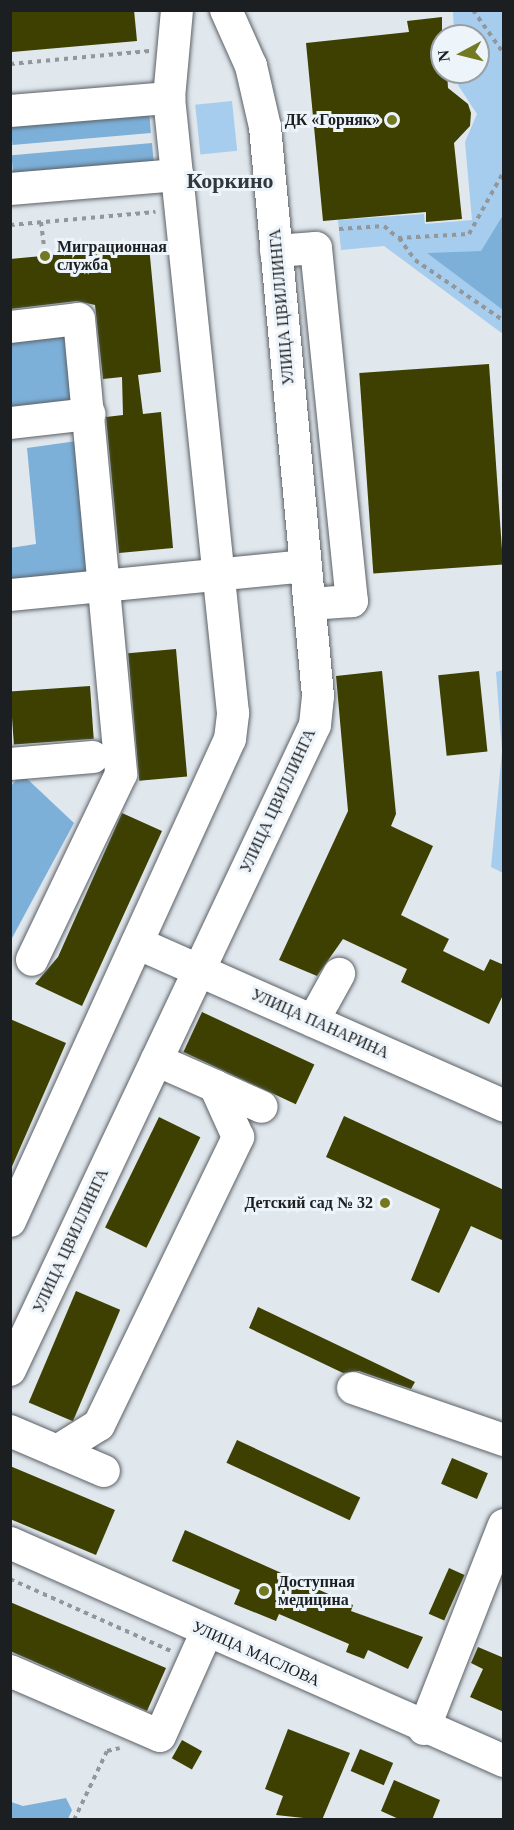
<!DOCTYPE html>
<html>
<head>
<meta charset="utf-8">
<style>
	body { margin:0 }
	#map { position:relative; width:514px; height:1830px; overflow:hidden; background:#e0e7ed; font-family:"Times New Roman",serif }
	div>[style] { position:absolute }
	.green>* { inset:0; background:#a7cdee; transform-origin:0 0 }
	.forest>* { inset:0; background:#7db0d9; transform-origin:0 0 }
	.building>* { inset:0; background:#3d4000; transform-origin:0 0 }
	.path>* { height:4px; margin-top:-2px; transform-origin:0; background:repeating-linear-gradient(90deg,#92979b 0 4.5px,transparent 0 9px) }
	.roads { filter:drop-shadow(0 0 2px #5b6166) drop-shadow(0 0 2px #5b6166) }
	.minor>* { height:32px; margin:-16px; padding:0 16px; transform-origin:16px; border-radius:16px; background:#fff }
	.dots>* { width:16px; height:16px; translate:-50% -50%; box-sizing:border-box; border:3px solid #edf4fa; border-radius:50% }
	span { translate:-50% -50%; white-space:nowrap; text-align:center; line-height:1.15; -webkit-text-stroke:6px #edf4fa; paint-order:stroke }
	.poi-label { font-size:16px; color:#1c1f21; font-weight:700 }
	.right { translate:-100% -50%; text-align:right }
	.left { translate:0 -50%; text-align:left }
	.street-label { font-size:16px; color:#1c1f21 }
	.district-label { font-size:22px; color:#33383d; font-weight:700 }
	.frame { position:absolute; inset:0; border:12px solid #1c1f21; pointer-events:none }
	.north { position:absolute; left:430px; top:24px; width:60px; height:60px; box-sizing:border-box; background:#edf4fa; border:2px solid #999fa3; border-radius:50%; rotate:263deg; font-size:16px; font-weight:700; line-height:24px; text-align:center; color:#1c1f21 }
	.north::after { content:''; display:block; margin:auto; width:21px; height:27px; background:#737922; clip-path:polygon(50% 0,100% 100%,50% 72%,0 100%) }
</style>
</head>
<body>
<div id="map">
	<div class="green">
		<i style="clip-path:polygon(453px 11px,503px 11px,503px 334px,384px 246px,341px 250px,338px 220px,424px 214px,425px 224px,472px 220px,465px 142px,477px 114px,458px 85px,457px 72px,478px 72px,478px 36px,454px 36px)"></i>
		<i style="left:232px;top:101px;width:50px;height:37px;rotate:84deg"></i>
		<i style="clip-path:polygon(503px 670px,504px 670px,503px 873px,491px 867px,502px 751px,496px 672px)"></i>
	</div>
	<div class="forest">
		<i style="left:149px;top:111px;width:22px;height:139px;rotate:85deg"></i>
		<i style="left:152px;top:143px;width:25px;height:141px;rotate:85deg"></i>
		<i style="clip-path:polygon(503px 215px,503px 310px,427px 253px,481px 251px)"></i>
		<i style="clip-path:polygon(72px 327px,81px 407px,11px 415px,11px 332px)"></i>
		<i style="clip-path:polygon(84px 440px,98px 577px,11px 585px,10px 548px,36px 544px,27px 448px)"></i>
		<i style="clip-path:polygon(22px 774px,74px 823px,11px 940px,11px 786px)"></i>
		<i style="clip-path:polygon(66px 1798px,72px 1810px,68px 1819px,11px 1819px,11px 1802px,23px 1806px)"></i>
	</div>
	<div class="building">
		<i style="clip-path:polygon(10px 10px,134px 10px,137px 41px,12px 52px)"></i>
		<i style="clip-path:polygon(442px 17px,442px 72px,447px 72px,448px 88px,468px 104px,471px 113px,470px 126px,454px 143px,462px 219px,426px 222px,426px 212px,323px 221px,306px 43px,409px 32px,407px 21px)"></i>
		<i style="clip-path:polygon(149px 246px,161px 372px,138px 375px,143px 414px,161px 412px,173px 548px,119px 553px,106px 417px,123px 415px,122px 377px,103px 379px,95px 305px,77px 301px,10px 309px,10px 259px)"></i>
		<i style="left:489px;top:364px;width:201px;height:130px;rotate:86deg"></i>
		<i style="left:176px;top:649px;width:128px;height:48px;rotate:85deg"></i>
		<i style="clip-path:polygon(382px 671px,396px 814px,391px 826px,433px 846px,401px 915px,449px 939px,443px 951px,484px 971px,490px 959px,504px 965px,504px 993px,489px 1024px,401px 982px,407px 969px,343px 939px,317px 976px,279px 960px,348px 811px,336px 676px)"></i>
		<i style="left:479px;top:671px;width:81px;height:41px;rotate:84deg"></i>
		<i style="left:90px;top:686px;width:53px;height:80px;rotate:86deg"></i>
		<i style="clip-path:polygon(122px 813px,162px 831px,82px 1006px,35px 984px,58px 957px)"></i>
		<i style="left:202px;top:1012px;width:124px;height:44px;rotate:25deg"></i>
		<i style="clip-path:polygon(10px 1019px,66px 1043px,10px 1171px)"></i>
		<i style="clip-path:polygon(344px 1116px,504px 1190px,504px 1241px,471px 1226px,439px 1293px,411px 1280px,440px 1209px,326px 1157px)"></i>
		<i style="left:159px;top:1117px;width:46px;height:123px;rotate:26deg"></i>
		<i style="left:76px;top:1291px;width:48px;height:121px;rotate:23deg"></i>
		<i style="clip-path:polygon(258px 1307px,415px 1382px,411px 1389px,359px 1371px,343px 1373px,249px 1328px)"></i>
		<i style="left:237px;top:1440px;width:136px;height:25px;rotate:25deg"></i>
		<i style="left:452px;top:1458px;width:39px;height:28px;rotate:23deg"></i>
		<i style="clip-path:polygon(10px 1466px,115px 1510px,96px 1555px,10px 1519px)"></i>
		<i style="clip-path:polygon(185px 1530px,353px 1605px,351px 1611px,423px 1637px,408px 1669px,368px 1650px,364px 1659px,346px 1652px,349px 1644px,279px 1614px,276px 1621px,234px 1604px,240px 1590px,172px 1561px)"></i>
		<i style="left:449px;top:1568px;width:17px;height:50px;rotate:24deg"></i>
		<i style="clip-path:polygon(10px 1602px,166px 1668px,147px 1711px,10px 1651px)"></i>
		<i style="clip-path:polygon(478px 1647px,504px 1658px,504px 1712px,470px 1697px,483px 1669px,471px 1663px)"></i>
		<i style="clip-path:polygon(288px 1729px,350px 1753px,322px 1820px,276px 1815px,283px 1796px,265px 1789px)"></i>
		<i style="left:182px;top:1740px;width:23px;height:21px;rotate:29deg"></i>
		<i style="left:360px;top:1749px;width:36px;height:24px;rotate:23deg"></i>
		<i style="clip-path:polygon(394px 1780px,440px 1800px,432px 1820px,401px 1820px,381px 1811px)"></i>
	</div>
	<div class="path">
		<i style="left:473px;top:10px;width:54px;rotate:54.8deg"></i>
		<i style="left:10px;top:64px;width:140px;rotate:-5.3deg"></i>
		<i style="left:41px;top:222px;width:34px;rotate:83deg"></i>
		<i style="left:10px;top:225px;width:146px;rotate:-5.1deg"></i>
		<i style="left:339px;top:229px;width:45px;rotate:-3.8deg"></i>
		<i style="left:384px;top:226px;width:18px;rotate:41deg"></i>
		<i style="left:398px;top:238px;width:71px;rotate:-3.2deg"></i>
		<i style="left:469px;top:234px;width:72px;rotate:-60.9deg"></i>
		<i style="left:399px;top:238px;width:27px;rotate:54deg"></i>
		<i style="left:415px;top:260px;width:108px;rotate:34.4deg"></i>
		<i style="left:10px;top:1579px;width:176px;rotate:24.1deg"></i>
		<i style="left:74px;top:1820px;width:76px;rotate:-64.4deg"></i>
		<i style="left:107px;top:1751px;width:13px;rotate:-13deg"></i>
	</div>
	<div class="roads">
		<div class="minor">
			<i style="left:10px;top:111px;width:160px;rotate:-4.7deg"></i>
			<i style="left:10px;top:189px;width:168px;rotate:-4.8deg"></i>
			<i style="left:276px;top:251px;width:40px;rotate:-4.3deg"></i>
			<i style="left:316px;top:248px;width:355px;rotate:84.2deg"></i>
			<i style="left:352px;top:601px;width:42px;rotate:175.9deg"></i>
			<i style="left:10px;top:327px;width:69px;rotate:-6.6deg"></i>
			<i style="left:79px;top:319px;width:457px;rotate:84.7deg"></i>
			<i style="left:121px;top:774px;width:206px;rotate:115.6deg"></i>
			<i style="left:10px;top:423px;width:80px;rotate:-6.5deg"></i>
			<i style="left:10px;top:595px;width:297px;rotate:-5.6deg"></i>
			<i style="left:10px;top:764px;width:83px;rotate:-4.8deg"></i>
			<i style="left:137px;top:943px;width:402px;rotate:23.9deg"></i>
			<i style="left:313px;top:1021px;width:54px;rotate:-61deg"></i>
			<i style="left:215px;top:1086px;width:51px;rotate:24.1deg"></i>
			<i style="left:10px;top:1221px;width:530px;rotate:-65.47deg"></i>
			<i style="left:230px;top:739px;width:26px;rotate:-83deg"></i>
			<i style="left:233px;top:713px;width:618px;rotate:-95.94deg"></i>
			<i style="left:169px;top:98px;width:88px;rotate:-84.8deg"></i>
			<i style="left:10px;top:1370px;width:713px;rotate:-64.69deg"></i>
			<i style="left:315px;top:725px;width:29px;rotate:-84deg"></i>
			<i style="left:318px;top:696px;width:571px;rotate:-95.32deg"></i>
			<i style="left:265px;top:127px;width:63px;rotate:-102.9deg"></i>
			<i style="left:251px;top:66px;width:61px;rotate:-114.1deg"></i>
			<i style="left:353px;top:1388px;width:160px;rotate:19deg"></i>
			<i style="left:10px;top:1431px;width:102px;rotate:23.1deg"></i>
			<i style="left:57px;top:1451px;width:49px;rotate:-31.8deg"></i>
			<i style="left:99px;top:1425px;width:320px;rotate:-64.2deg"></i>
			<i style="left:238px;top:1137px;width:56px;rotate:-114.3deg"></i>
			<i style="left:215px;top:1086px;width:64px;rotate:-156.2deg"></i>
			<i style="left:10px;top:1543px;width:540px;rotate:23.81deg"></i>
			<i style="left:10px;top:1671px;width:163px;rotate:23.4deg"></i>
			<i style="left:160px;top:1736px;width:115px;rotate:-65.9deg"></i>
			<i style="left:424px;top:1729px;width:219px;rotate:-68.6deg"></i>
		</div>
	</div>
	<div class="dots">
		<i style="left:392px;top:120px;background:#737922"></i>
		<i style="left:45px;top:256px;background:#737922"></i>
		<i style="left:385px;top:1203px;background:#737922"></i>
		<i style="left:264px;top:1591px;background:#737922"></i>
	</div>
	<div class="poi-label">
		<span class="right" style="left:380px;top:120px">ДК «Горняк»</span>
		<span class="left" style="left:57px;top:256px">Миграционная<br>служба</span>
		<span class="right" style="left:373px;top:1203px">Детский сад № 32</span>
		<span class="left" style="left:278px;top:1591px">Доступная<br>медицина</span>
	</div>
	<div class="street-label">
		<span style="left:282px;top:307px;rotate:-95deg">УЛИЦА ЦВИЛЛИНГА</span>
		<span style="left:278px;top:801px;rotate:-65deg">УЛИЦА ЦВИЛЛИНГА</span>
		<span style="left:320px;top:1024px;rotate:24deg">УЛИЦА ПАНАРИНА</span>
		<span style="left:71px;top:1241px;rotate:-65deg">УЛИЦА ЦВИЛЛИНГА</span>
		<span style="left:256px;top:1654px;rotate:24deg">УЛИЦА МАСЛОВА</span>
	</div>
	<div class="district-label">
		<span style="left:230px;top:181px">Коркино</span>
	</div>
	<div class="frame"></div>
	<div class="north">N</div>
</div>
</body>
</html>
